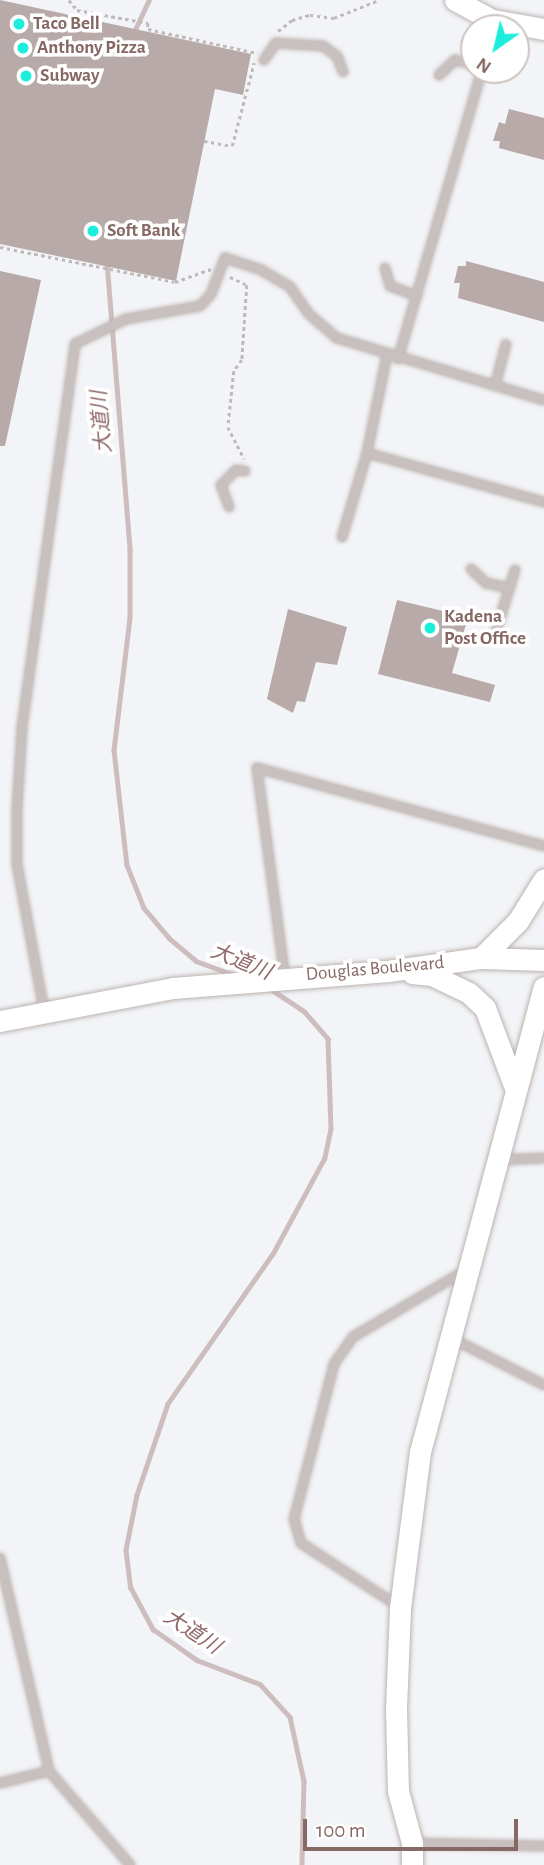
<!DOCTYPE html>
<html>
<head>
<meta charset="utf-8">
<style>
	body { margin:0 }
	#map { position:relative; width:544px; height:1865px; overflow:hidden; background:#f3f4f7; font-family:"Alegreya Sans","Noto Sans JP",sans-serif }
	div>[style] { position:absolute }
	.stream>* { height:4.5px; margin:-2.25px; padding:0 2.25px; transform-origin:2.25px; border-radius:2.25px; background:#cebdbe }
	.building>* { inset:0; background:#b7aaa8 }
	.path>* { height:2.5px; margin-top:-1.25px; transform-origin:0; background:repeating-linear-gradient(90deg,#bfbab9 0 3.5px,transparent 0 7px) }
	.roads { filter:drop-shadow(0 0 2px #bdb3b1) drop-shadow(0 0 2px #bdb3b1) }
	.lane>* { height:8px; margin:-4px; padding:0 4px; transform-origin:4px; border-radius:4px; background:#c8c0bf }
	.secondary>* { height:21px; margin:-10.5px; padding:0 10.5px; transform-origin:10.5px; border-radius:10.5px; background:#fff }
	.dots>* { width:19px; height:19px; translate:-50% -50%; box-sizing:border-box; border:4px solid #fff; border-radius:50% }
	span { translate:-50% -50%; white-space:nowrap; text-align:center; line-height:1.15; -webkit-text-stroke:7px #fff; paint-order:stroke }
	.poi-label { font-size:19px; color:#866864; font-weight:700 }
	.left { translate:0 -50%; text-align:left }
	.street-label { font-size:19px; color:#866864 }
	.water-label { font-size:21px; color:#91696b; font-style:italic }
	.north { position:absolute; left:460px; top:14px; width:70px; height:70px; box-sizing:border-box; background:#fff; border:2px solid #cfc3c1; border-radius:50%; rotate:214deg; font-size:19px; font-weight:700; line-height:28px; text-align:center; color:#866864 }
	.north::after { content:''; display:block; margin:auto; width:24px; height:32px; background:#1ceedc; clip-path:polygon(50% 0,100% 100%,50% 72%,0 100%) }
	.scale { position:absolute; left:303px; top:1819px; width:215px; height:32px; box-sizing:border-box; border:4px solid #866864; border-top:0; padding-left:9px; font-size:21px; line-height:24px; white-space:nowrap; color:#866864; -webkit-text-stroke:5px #fff; paint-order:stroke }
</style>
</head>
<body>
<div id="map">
	<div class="stream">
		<i style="left:133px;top:34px;width:38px;rotate:-65deg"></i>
		<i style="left:107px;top:262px;width:289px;rotate:85.4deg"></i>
		<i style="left:130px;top:550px;width:68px;rotate:90deg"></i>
		<i style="left:130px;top:618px;width:133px;rotate:96.9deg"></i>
		<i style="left:114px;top:750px;width:116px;rotate:83.6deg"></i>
		<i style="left:127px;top:865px;width:46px;rotate:68.4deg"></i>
		<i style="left:144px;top:908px;width:39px;rotate:50deg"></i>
		<i style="left:169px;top:938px;width:35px;rotate:40deg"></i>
		<i style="left:196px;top:961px;width:37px;rotate:20deg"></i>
		<i style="left:269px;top:988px;width:42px;rotate:33.3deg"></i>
		<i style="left:304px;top:1011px;width:37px;rotate:49deg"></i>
		<i style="left:328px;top:1039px;width:90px;rotate:88.1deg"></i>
		<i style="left:331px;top:1129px;width:30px;rotate:102deg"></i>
		<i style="left:325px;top:1158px;width:109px;rotate:118.4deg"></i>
		<i style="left:273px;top:1254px;width:183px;rotate:125deg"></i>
		<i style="left:168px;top:1404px;width:96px;rotate:108.8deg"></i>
		<i style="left:137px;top:1495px;width:56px;rotate:101.3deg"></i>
		<i style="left:126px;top:1550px;width:38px;rotate:83deg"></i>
		<i style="left:131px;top:1588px;width:47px;rotate:61.8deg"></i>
		<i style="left:153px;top:1629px;width:54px;rotate:35.2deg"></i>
		<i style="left:197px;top:1660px;width:67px;rotate:20.9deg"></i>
		<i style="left:260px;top:1684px;width:45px;rotate:47.7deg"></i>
		<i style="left:290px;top:1717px;width:66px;rotate:77.7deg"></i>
		<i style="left:304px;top:1781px;width:84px;rotate:91.4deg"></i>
	</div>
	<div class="building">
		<i style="clip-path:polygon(0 0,251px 54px,243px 95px,215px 89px,176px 281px,0 244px)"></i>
		<i style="clip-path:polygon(509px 109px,544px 118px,544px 160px,499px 148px,500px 141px,493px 141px,499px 122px,505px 124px)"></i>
		<i style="clip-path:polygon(466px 261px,544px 282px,544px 322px,458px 298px,460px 283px,454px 283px,458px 266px,466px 266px)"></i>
		<i style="clip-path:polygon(0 271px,41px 280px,5px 446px,0 446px)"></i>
		<i style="clip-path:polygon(397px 600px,468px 617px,452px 673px,495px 685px,490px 702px,378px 674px)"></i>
		<i style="clip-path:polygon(288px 609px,347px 627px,337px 665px,316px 662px,305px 702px,297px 701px,293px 713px,267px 699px)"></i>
	</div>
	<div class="path">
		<i style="left:69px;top:0;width:13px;rotate:51deg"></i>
		<i style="left:77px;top:10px;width:72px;rotate:10.4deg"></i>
		<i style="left:148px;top:23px;width:6px;rotate:90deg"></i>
		<i style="left:148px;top:29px;width:112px;rotate:12.4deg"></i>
		<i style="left:278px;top:31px;width:18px;rotate:-38deg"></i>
		<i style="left:292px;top:20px;width:19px;rotate:-16deg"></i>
		<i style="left:310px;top:15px;width:24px;rotate:7deg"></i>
		<i style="left:334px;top:18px;width:48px;rotate:-21.8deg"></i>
		<i style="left:204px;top:141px;width:28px;rotate:10deg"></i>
		<i style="left:232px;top:146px;width:86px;rotate:-75.2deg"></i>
		<i style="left:0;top:247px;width:178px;rotate:11.3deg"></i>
		<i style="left:175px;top:282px;width:38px;rotate:-20deg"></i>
		<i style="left:230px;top:277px;width:19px;rotate:25deg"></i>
		<i style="left:247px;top:285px;width:75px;rotate:93.8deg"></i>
		<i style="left:242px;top:360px;width:14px;rotate:126deg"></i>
		<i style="left:234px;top:371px;width:56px;rotate:96.1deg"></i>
		<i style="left:228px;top:427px;width:36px;rotate:63deg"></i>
	</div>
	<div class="roads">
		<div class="lane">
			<i style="left:264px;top:60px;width:21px;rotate:-55deg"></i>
			<i style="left:276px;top:43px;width:47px;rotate:3.7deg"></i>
			<i style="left:323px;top:46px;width:17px;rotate:36deg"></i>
			<i style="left:337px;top:56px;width:17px;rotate:69deg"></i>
			<i style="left:439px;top:75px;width:22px;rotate:-43deg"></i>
			<i style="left:455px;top:60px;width:19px;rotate:12deg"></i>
			<i style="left:385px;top:268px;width:19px;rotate:74deg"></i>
			<i style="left:390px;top:286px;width:29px;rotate:20deg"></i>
			<i style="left:398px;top:359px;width:301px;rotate:-73.8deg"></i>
			<i style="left:495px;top:386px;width:43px;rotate:-75.3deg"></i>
			<i style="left:367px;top:453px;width:184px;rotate:15.5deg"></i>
			<i style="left:229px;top:507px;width:23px;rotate:-110deg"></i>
			<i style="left:221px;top:485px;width:21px;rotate:-45deg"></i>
			<i style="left:236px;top:470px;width:9px;rotate:6deg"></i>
			<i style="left:342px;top:537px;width:88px;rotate:-73.4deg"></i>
			<i style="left:367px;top:453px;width:100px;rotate:-78.5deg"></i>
			<i style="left:471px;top:569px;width:21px;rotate:43deg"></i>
			<i style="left:486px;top:583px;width:24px;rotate:12deg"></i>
			<i style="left:497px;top:628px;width:61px;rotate:-72.8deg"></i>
			<i style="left:285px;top:978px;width:212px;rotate:-97.6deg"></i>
			<i style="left:257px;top:768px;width:297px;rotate:15.2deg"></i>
			<i style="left:44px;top:1010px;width:147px;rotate:-100.5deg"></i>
			<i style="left:17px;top:865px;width:56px;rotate:-90deg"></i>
			<i style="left:17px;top:809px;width:82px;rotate:-86.5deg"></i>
			<i style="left:22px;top:727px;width:387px;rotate:-82.1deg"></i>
			<i style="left:75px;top:344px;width:57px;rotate:-26.1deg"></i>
			<i style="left:126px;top:319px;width:75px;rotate:-10deg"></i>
			<i style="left:200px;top:306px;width:16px;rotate:-47deg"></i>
			<i style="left:211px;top:294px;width:39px;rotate:-69deg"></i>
			<i style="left:225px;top:258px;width:38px;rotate:18deg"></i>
			<i style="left:261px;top:270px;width:34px;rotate:30deg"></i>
			<i style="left:290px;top:287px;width:33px;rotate:55deg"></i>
			<i style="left:309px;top:314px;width:37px;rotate:41deg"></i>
			<i style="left:337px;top:338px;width:216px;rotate:16.7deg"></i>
			<i style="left:498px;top:1160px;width:46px;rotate:-2.5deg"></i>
			<i style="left:451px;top:1338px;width:104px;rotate:26.8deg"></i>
			<i style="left:0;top:1558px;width:219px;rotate:77deg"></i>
			<i style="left:49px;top:1771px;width:124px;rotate:49.2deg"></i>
			<i style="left:398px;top:1606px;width:116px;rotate:-147deg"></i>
			<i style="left:301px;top:1543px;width:25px;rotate:-106deg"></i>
			<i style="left:294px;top:1519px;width:160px;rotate:-75.5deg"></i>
			<i style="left:334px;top:1364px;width:33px;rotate:-55deg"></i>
			<i style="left:353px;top:1337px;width:129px;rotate:-30.7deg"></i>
			<i style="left:0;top:1783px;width:50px;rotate:-13.8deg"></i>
			<i style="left:414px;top:1843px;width:130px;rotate:1.3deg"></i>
		</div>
		<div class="secondary">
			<i style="left:455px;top:0;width:42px;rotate:28.4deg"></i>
			<i style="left:492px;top:20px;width:53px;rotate:9.8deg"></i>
			<i style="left:481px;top:958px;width:52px;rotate:-45deg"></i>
			<i style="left:518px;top:921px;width:49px;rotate:-58.2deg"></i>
			<i style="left:412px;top:973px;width:20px;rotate:6deg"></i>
			<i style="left:432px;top:975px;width:41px;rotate:25.9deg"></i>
			<i style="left:469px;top:993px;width:22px;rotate:43deg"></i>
			<i style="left:485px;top:1008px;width:85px;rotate:69.4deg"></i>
			<i style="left:0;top:1021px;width:176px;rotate:-10.8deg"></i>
			<i style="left:173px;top:988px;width:216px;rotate:-4.5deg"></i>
			<i style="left:388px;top:971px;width:94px;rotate:-8deg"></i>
			<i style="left:481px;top:958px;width:63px;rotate:1.8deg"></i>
			<i style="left:412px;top:1865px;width:22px;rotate:-90deg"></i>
			<i style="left:412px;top:1843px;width:54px;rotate:-105.1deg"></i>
			<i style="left:398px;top:1791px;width:83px;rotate:-91.4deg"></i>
			<i style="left:396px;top:1708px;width:100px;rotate:-87.7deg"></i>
			<i style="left:400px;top:1608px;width:157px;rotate:-82.7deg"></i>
			<i style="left:420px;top:1452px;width:481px;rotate:-75.1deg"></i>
		</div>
	</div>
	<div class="dots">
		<i style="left:19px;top:24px;background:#1ceedc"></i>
		<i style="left:23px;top:48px;background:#1ceedc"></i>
		<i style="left:26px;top:76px;background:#1ceedc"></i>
		<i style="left:93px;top:231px;background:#1ceedc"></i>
		<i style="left:430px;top:628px;background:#1ceedc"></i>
	</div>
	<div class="poi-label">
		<span class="left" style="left:33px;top:24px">Taco Bell</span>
		<span class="left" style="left:37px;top:48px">Anthony Pizza</span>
		<span class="left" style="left:40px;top:76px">Subway</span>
		<span class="left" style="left:107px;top:231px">Soft Bank</span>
		<span class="left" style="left:444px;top:628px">Kadena<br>Post Office</span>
	</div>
	<div class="street-label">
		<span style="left:375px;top:969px;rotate:-5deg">Douglas Boulevard</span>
	</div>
	<div class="water-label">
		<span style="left:102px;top:422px;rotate:-95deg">大道川</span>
		<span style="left:241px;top:962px;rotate:22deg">大道川</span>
		<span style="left:192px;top:1632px;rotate:33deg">大道川</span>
	</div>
	<div class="north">N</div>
	<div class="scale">100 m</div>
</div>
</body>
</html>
